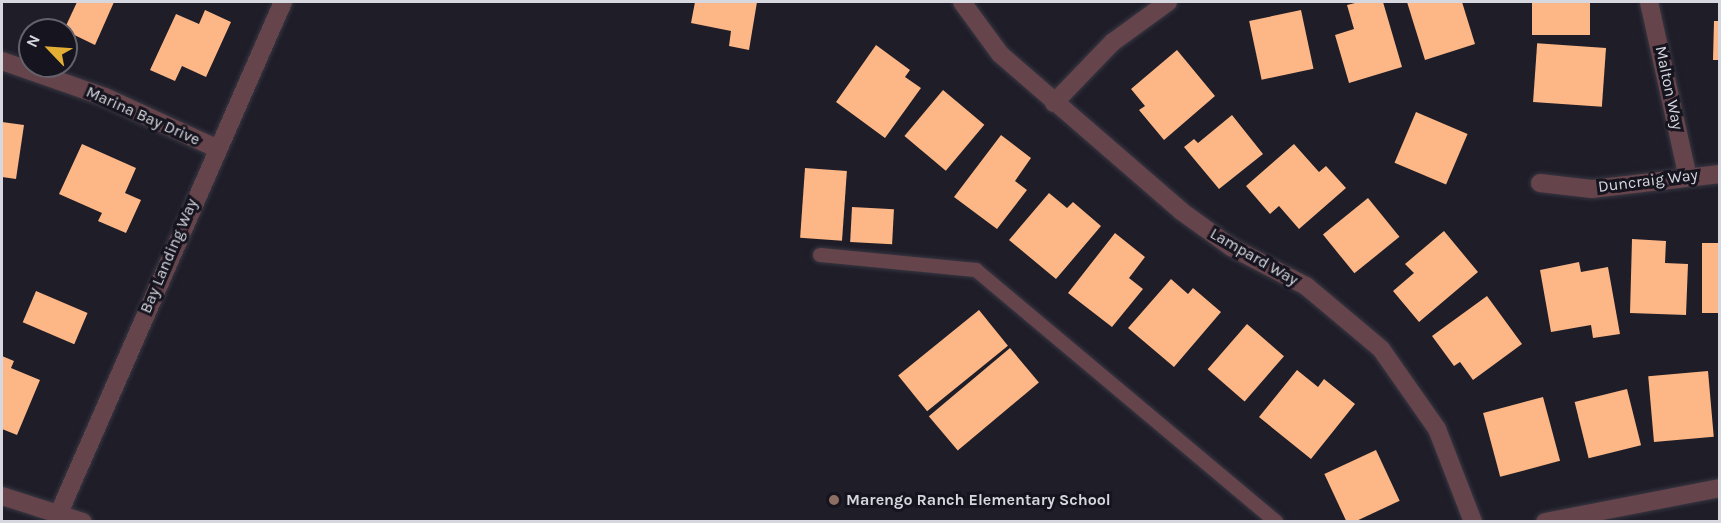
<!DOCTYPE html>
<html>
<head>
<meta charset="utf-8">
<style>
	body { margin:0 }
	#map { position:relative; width:1721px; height:523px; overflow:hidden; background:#1e1d28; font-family:Karla,sans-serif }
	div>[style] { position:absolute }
	.building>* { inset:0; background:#fdb685; transform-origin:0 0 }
	.roads { filter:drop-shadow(0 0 2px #383742) drop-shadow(0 0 2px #383742) }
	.service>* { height:14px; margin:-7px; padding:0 7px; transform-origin:7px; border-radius:7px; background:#66444b }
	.minor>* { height:18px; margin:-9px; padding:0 9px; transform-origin:9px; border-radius:9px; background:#66444b }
	.dots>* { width:16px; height:16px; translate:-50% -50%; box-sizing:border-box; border:3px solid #15141f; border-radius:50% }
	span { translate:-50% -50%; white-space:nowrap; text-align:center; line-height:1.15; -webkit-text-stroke:6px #15141f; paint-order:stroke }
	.street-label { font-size:16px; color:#d7d7df }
	.poi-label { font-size:16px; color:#d7d7df; font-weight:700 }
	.left { translate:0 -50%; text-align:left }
	.frame { position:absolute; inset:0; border:3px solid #d7d7df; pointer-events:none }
	.north { position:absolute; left:18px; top:18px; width:60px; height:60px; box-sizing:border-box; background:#15141f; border:2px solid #63626c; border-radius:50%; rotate:295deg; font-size:16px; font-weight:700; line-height:24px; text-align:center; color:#d7d7df }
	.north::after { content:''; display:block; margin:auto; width:21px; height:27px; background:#e2af34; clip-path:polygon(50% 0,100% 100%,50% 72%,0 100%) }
</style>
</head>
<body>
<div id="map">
	<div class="building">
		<i style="clip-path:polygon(77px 2px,114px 2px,95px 45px,64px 30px)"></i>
		<i style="clip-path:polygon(695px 2px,757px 2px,749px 50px,729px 46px,731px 31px,691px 23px)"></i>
		<i style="clip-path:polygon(1359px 2px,1383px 2px,1402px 67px,1349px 83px,1335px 35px,1354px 29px,1347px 5px)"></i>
		<i style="clip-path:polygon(1407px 2px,1462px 2px,1475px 44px,1425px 60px)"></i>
		<i style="left:1532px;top:2px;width:58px;height:33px"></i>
		<i style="clip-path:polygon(205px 10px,231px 22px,206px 77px,182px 66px,175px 81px,150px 70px,176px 14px,199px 24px)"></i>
		<i style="left:1301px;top:10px;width:60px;height:53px;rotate:78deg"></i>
		<i style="clip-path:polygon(1714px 21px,1720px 21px,1720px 60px,1713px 60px)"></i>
		<i style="clip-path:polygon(876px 45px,910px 70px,905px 77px,921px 88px,885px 138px,836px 102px)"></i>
		<i style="left:1606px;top:48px;width:59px;height:69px;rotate:94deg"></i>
		<i style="clip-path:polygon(1177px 50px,1215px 96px,1164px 140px,1139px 110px,1145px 106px,1131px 89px)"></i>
		<i style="left:943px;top:90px;width:54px;height:60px;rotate:40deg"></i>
		<i style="left:1416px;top:112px;width:56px;height:55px;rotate:23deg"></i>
		<i style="clip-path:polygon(1232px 115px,1263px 154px,1219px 189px,1184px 147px,1194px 139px,1198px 143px)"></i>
		<i style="clip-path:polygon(2px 122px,24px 125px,16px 179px,2px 177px)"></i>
		<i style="clip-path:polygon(1001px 135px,1031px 158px,1015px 181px,1027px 190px,997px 229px,954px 197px)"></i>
		<i style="clip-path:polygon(82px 144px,136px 168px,125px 193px,141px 200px,126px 233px,98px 221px,102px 213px,59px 194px)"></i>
		<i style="clip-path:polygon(1294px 144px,1319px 172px,1326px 166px,1346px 188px,1299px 229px,1279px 206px,1270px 214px,1246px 186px)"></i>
		<i style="left:805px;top:168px;width:42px;height:70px;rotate:4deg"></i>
		<i style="clip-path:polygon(1049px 193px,1067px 208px,1073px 202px,1101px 226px,1056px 279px,1009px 240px)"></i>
		<i style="left:1368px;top:198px;width:50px;height:58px;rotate:51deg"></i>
		<i style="left:852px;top:207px;width:42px;height:35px;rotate:3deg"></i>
		<i style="clip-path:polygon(1444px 231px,1478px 272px,1419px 322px,1393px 291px,1414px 273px,1405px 264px)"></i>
		<i style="clip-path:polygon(1115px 233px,1145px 257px,1129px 278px,1143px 289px,1112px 327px,1068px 293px)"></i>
		<i style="clip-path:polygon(1632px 239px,1666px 241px,1665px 263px,1688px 264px,1686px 315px,1630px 313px)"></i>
		<i style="left:1720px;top:243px;width:70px;height:18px;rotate:90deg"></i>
		<i style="clip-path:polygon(1579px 262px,1581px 272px,1608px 267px,1620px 334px,1593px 338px,1591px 325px,1551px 332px,1540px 270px)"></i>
		<i style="clip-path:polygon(1171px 279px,1188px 294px,1193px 288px,1221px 312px,1174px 367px,1128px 328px)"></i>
		<i style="left:36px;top:291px;width:56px;height:34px;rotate:23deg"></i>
		<i style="clip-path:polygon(1487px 296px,1522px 344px,1473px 380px,1460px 362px,1454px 366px,1432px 336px)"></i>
		<i style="left:979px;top:310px;width:46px;height:104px;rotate:51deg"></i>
		<i style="left:1247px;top:324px;width:49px;height:60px;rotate:41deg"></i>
		<i style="left:1010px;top:348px;width:45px;height:106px;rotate:50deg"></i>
		<i style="clip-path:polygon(2px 356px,14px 361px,11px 368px,40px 380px,17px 435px,2px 429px)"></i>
		<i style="clip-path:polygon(1297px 370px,1318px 387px,1324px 379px,1355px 404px,1311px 459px,1259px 417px)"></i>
		<i style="left:1708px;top:371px;width:66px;height:60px;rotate:85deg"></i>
		<i style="left:1627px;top:389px;width:58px;height:54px;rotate:76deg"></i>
		<i style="left:1543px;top:397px;width:66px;height:62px;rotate:75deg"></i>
		<i style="left:1376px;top:450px;width:56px;height:57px;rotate:65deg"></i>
	</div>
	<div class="roads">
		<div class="service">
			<i style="left:820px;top:255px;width:157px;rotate:5.5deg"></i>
			<i style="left:976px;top:270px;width:392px;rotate:40deg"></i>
		</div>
		<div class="minor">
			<i style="left:962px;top:2px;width:64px;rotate:53.8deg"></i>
			<i style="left:1000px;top:54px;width:240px;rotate:40.9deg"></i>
			<i style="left:1181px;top:211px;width:62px;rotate:35.8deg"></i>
			<i style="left:1231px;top:247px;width:85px;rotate:27.5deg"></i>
			<i style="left:1306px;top:286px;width:98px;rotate:40deg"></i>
			<i style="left:1381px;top:349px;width:98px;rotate:55deg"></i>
			<i style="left:1437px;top:429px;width:100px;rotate:68.8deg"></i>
			<i style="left:1649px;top:2px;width:176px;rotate:77.5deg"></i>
			<i style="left:2px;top:61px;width:109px;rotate:19.3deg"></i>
			<i style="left:105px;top:97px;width:122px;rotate:24.7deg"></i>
			<i style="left:1054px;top:103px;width:85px;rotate:-46deg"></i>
			<i style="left:1113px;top:42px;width:68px;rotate:-36deg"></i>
			<i style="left:1540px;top:183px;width:52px;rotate:6.6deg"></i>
			<i style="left:1592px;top:189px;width:129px;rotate:-6.7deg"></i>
			<i style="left:2px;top:496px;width:85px;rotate:17.8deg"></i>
			<i style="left:59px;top:513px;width:558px;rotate:-66.33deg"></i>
			<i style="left:1545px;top:522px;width:178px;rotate:-11deg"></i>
		</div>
	</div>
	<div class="dots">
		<i style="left:834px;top:500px;background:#8d6e63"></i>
	</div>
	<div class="street-label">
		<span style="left:1669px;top:88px;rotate:78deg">Malton Way</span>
		<span style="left:143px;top:116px;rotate:24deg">Marina Bay Drive</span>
		<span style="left:1648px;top:181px;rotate:-7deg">Duncraig Way</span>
		<span style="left:169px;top:256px;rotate:-67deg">Bay Landing Way</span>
		<span style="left:1254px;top:257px;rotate:30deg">Lampard Way</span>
	</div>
	<div class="poi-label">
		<span class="left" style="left:846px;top:500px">Marengo Ranch Elementary School</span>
	</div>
	<div class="frame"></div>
	<div class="north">N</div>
</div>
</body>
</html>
